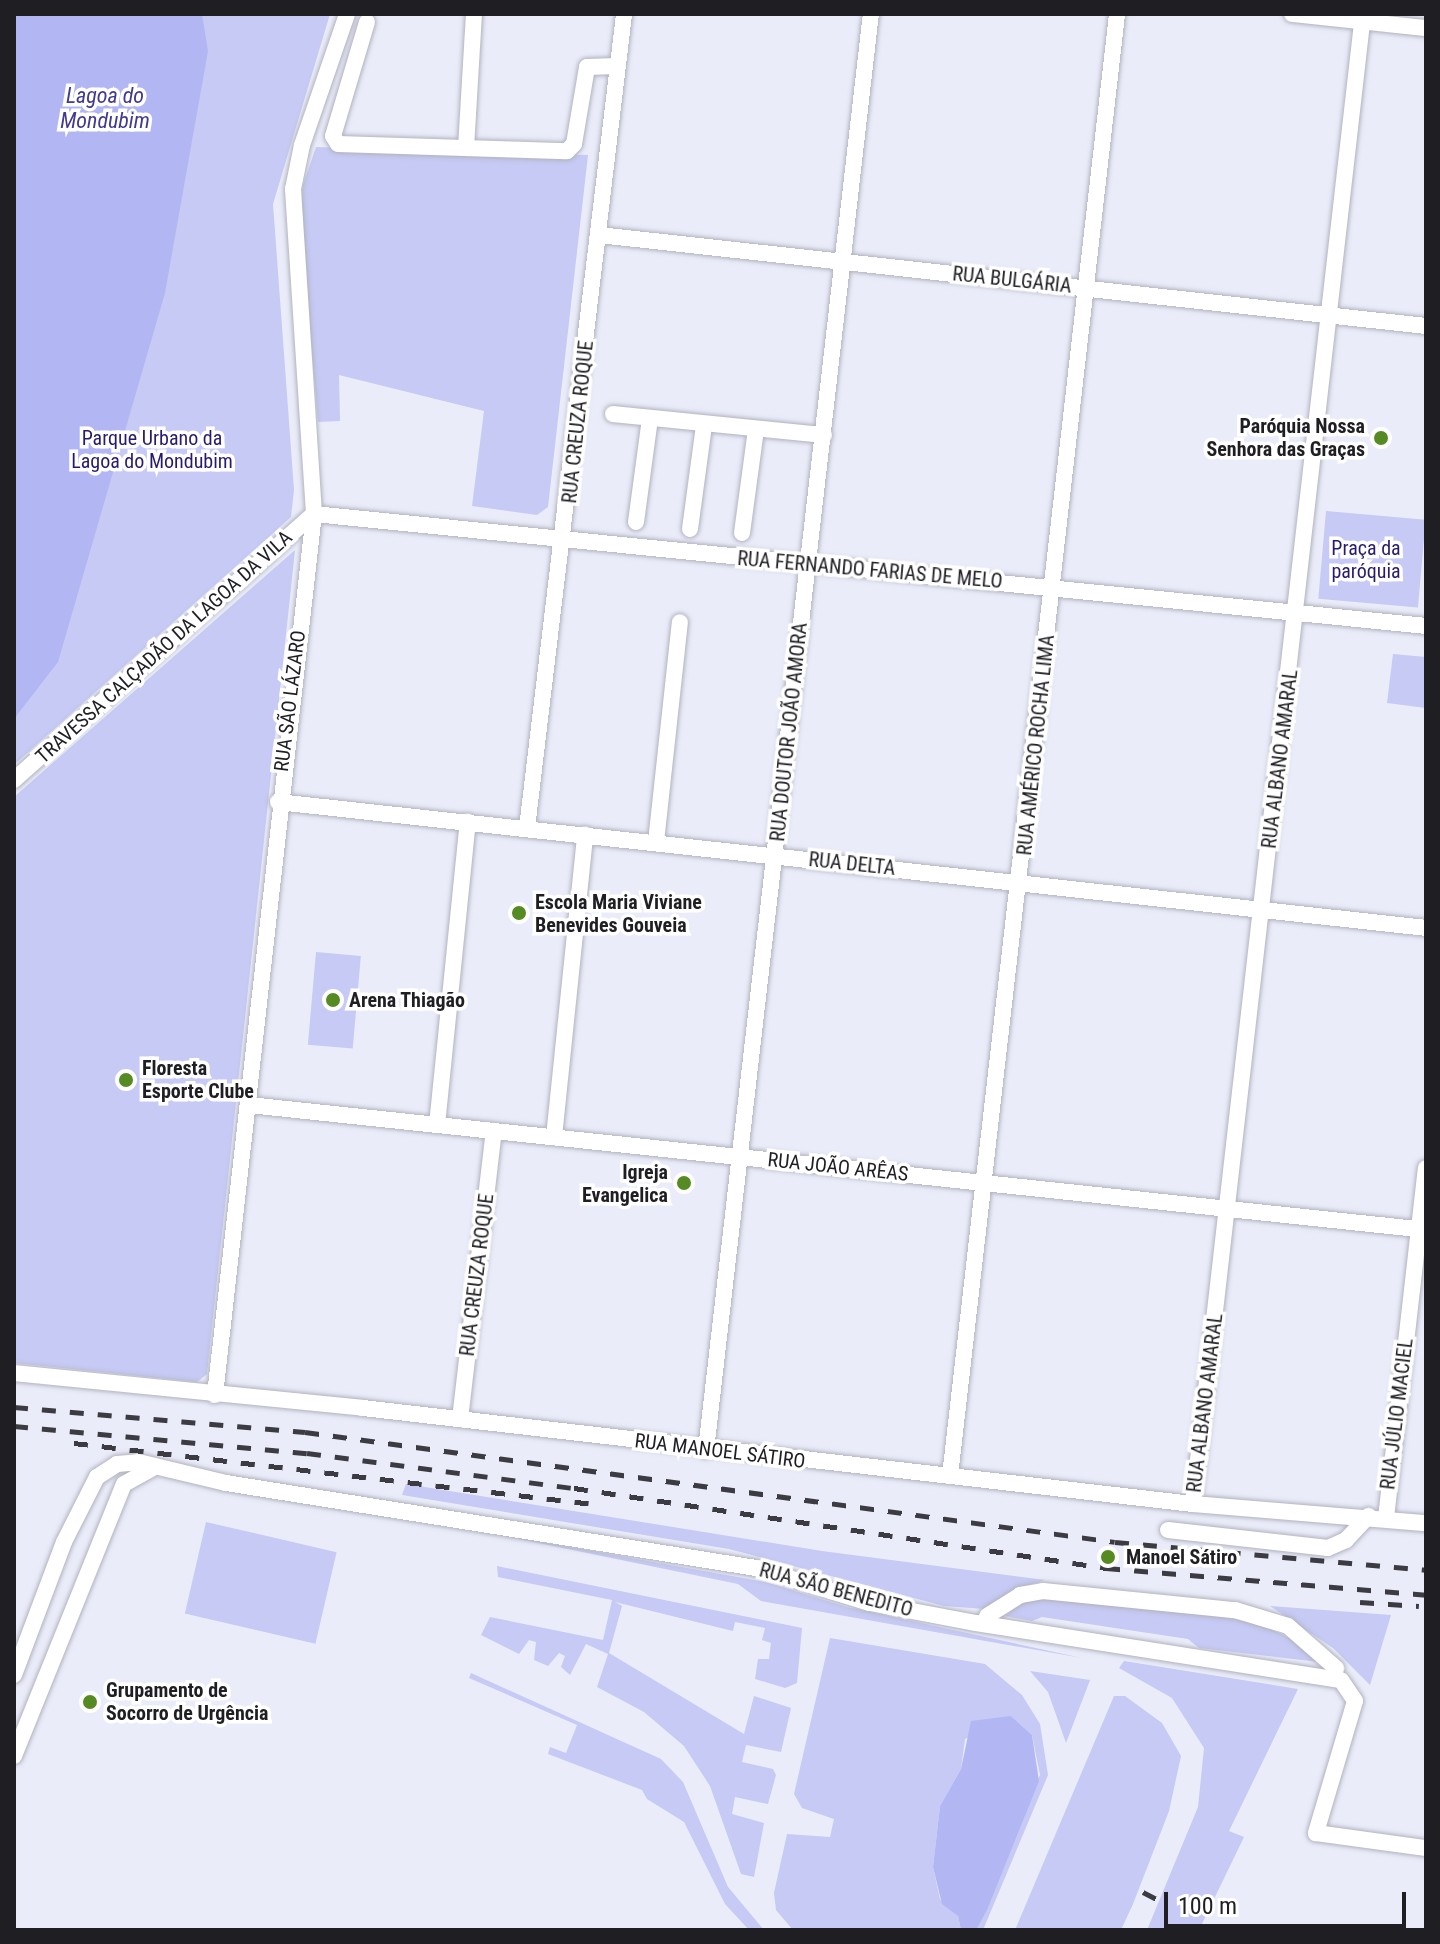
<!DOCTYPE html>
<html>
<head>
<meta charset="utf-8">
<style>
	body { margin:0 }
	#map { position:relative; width:1440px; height:1944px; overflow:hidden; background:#eaecf9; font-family:"Roboto Condensed",sans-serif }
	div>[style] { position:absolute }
	.green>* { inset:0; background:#c6caf4; transform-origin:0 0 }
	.water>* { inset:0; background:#b2b7f3 }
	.roads { filter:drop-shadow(0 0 2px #b1b2bf) drop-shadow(0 0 2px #b1b2bf) }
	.street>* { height:16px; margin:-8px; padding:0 8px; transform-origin:8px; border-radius:8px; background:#fff }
	.rail>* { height:5px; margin-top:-2.5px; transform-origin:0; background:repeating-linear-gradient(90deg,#3b3b41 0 14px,transparent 0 28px) }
	.dots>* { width:22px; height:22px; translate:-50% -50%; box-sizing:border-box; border:4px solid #fff; border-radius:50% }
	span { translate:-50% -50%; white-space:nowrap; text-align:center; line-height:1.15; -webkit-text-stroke:7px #fff; paint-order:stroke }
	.street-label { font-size:20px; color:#1e1e23 }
	.poi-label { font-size:20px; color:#1e1e23; font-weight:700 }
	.right { translate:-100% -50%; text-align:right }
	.left { translate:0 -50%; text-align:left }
	.park-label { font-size:20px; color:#271b6f }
	.water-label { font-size:22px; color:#403a90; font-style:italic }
	.frame { position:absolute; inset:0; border:16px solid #1e1e23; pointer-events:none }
	.scale { position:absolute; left:1164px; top:1892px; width:242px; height:36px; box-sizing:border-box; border:4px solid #1e1e23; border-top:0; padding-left:10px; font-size:24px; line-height:28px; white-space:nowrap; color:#1e1e23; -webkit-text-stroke:6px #fff; paint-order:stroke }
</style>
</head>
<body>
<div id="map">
	<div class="green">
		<i style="clip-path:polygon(14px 14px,330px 14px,273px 204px,294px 490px,291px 517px,14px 765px)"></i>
		<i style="clip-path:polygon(316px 147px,588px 155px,548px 507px,537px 515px,472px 506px,484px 411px,339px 375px,340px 421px,318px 422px,300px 214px,303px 185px)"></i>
		<i style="left:1326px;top:511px;width:100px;height:88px;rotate:5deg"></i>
		<i style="clip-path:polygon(295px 550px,207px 1374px,197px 1382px,14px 1363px,14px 797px)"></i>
		<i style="clip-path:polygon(1393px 654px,1426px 657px,1426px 708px,1387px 703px)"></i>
		<i style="left:316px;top:952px;width:45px;height:93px;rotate:5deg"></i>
		<i style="clip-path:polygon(406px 1484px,822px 1551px,1045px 1580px,1011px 1591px,985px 1609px,944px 1606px,729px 1549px,402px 1495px)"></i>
		<i style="left:206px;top:1522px;width:134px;height:94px;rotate:13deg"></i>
		<i style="clip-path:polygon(480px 1531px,766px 1582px,847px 1607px,1082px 1658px,761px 1601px,738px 1584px)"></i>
		<i style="clip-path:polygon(497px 1566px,802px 1628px,797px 1683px,785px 1688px,755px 1679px,758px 1659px,769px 1659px,771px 1643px,762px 1640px,765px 1628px,735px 1622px,733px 1631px,615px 1602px,622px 1606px,609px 1653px,744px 1734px,754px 1696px,791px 1708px,781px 1752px,746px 1745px,742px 1762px,773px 1769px,776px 1775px,768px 1804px,735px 1797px,732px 1814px,764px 1823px,754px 1877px,741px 1874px,710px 1786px,684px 1746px,644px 1712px,597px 1687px,608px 1654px,586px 1644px,570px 1675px,561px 1667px,565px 1656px,559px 1653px,548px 1666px,534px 1660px,536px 1642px,529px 1640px,519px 1654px,481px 1635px,490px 1617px,603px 1640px,612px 1600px,498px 1577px)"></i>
		<i style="clip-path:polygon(1036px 1599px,1144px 1604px,1258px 1623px,1289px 1638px,1319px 1662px,1199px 1648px,1188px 1639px,1042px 1617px,1032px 1621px,1005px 1616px,1021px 1603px)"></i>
		<i style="clip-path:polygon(1270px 1606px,1391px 1615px,1370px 1685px,1333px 1648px)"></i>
		<i style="clip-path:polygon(830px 1638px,985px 1664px,1022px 1695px,1040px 1724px,1048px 1775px,983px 1930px,976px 1930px,1040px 1775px,1032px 1735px,1011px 1716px,965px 1739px,961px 1769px,940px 1806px,933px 1867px,940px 1899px,958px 1916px,961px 1930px,793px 1930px,776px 1910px,774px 1893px,787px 1834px,830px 1837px,834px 1819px,802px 1808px,794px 1794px)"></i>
		<i style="clip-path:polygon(1124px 1661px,1298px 1689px,1229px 1831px,1244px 1837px,1199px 1930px,1147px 1930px,1198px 1807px,1204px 1748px,1172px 1698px,1119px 1668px)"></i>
		<i style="clip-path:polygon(1030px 1671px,1090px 1680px,1066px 1743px,1048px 1692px)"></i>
		<i style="clip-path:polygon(471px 1673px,661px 1759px,683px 1782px,728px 1887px,764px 1930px,749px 1930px,725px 1904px,684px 1822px,647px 1799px,642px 1790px,548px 1754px,550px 1747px,566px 1753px,577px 1725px,469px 1678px)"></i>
		<i style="clip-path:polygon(1114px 1696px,1125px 1696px,1162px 1723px,1181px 1756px,1169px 1811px,1133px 1904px,1121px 1930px,1015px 1930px)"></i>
	</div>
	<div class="water">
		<i style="clip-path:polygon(14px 14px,202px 14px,208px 51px,165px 293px,58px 662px,14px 719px)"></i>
		<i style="clip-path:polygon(1011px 1716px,1032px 1735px,1039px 1781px,987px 1910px,976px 1930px,961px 1930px,958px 1916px,942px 1904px,933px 1867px,940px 1806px,961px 1769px,971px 1721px)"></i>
	</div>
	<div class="roads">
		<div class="street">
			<i style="left:1292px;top:14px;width:135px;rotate:6deg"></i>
			<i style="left:367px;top:22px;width:119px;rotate:106.6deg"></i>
			<i style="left:333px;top:136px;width:9px;rotate:58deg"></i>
			<i style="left:338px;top:144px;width:229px;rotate:1.8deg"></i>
			<i style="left:567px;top:151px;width:10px;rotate:-45deg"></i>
			<i style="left:574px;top:144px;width:78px;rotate:-80.4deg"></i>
			<i style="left:587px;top:67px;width:29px;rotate:-2deg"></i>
			<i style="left:466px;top:148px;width:134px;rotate:-86.6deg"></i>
			<i style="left:599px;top:235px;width:832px;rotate:6.28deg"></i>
			<i style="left:613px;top:414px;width:212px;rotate:5.7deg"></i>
			<i style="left:314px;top:514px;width:1118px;rotate:5.75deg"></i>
			<i style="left:636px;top:522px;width:105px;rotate:-82.3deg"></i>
			<i style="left:690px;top:529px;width:105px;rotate:-82.3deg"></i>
			<i style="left:742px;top:533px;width:105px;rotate:-82.3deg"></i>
			<i style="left:14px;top:780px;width:401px;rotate:-41.6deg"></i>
			<i style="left:278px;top:802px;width:1155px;rotate:6.26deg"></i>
			<i style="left:527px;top:828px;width:820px;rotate:-83.2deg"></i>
			<i style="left:656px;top:842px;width:221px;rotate:-83.8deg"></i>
			<i style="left:249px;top:1105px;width:1184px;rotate:6.06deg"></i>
			<i style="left:437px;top:1125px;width:305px;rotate:-84.2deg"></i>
			<i style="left:554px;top:1137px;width:304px;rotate:-84.1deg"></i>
			<i style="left:14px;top:1373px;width:351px;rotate:5.7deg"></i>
			<i style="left:363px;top:1408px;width:836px;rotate:6.6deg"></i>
			<i style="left:1193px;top:1504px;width:234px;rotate:4.7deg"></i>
			<i style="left:215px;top:1395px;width:887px;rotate:-83.59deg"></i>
			<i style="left:314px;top:514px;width:326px;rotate:-93.7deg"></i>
			<i style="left:293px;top:189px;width:45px;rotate:-78.4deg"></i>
			<i style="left:302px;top:145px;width:139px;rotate:-71deg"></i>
			<i style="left:460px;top:1419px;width:290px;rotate:-83.3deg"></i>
			<i style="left:706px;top:1450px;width:1445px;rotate:-83.45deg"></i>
			<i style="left:950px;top:1476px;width:1472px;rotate:-83.48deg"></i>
			<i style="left:1193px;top:1504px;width:1500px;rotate:-83.49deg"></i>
			<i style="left:1386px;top:1518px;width:352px;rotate:-83.5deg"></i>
			<i style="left:1168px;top:1530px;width:161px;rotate:6.4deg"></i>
			<i style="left:1328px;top:1548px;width:20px;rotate:-24deg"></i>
			<i style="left:1346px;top:1540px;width:33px;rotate:-47deg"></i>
			<i style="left:987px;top:1616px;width:39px;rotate:-32deg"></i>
			<i style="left:1020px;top:1595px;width:23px;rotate:-10deg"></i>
			<i style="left:1043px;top:1591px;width:193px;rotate:5.7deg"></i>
			<i style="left:1235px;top:1610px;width:55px;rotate:16.8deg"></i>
			<i style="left:1288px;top:1626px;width:64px;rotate:41.2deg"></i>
			<i style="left:14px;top:1675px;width:142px;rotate:-69.4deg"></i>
			<i style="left:64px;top:1542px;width:73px;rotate:-63.1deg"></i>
			<i style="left:97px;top:1477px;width:24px;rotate:-33deg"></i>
			<i style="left:117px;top:1464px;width:21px;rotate:-5deg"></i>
			<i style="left:138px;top:1462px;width:90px;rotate:13.4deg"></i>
			<i style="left:226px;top:1483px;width:537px;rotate:9.11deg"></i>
			<i style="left:756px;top:1568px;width:119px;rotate:17.1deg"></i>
			<i style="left:870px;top:1603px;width:108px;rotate:10.7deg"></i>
			<i style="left:976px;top:1623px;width:369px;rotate:8.9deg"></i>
			<i style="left:1341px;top:1680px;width:25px;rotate:56deg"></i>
			<i style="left:1355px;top:1701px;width:138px;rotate:106.5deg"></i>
			<i style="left:1316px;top:1833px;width:111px;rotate:7.8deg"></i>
			<i style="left:14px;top:1756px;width:293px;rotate:-68deg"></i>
			<i style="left:124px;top:1484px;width:33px;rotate:-29deg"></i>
		</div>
	</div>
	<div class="rail">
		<i style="left:14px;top:1407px;width:292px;rotate:4.9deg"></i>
		<i style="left:305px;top:1432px;width:817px;rotate:7.73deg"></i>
		<i style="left:1115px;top:1542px;width:312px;rotate:5.1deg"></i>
		<i style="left:14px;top:1426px;width:294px;rotate:5.3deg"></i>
		<i style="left:307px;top:1453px;width:269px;rotate:7.5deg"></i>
		<i style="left:574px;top:1488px;width:538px;rotate:8.55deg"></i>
		<i style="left:1106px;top:1568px;width:321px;rotate:4.8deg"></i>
		<i style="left:74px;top:1443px;width:532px;rotate:6.7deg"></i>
		<i style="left:1360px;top:1602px;width:59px;rotate:3.9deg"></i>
		<i style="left:1143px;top:1892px;width:18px;rotate:27deg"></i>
	</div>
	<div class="dots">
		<i style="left:1381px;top:438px;background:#568b23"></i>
		<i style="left:519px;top:913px;background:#568b23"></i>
		<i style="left:333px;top:1000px;background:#568b23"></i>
		<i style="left:126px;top:1080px;background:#568b23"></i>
		<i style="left:684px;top:1183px;background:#568b23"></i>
		<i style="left:1108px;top:1557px;background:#568b23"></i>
		<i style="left:90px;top:1702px;background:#568b23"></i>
	</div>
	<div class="street-label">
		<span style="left:1012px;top:280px;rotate:6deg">RUA BULGÁRIA</span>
		<span style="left:578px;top:422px;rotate:-84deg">RUA CREUZA ROQUE</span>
		<span style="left:870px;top:570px;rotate:5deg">RUA FERNANDO FARIAS DE MELO</span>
		<span style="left:164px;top:647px;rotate:-42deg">TRAVESSA CALÇADÃO DA LAGOA DA VILA</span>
		<span style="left:290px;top:701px;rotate:-83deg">RUA SÃO LÁZARO</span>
		<span style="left:789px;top:732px;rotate:-84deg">RUA DOUTOR JOÃO AMORA</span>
		<span style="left:1036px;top:745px;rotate:-84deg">RUA AMÉRICO ROCHA LIMA</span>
		<span style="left:1280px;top:759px;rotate:-83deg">RUA ALBANO AMARAL</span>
		<span style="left:852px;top:864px;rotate:6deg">RUA DELTA</span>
		<span style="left:838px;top:1167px;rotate:6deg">RUA JOÃO ARÊAS</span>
		<span style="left:477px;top:1275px;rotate:-83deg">RUA CREUZA ROQUE</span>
		<span style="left:1205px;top:1403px;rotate:-83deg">RUA ALBANO AMARAL</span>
		<span style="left:1397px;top:1414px;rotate:-83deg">RUA JÚLIO MACIEL</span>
		<span style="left:720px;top:1451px;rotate:7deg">RUA MANOEL SÁTIRO</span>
		<span style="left:836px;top:1590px;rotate:15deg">RUA SÃO BENEDITO</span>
	</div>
	<div class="poi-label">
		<span class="right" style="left:1365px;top:438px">Paróquia Nossa<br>Senhora das Graças</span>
		<span class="left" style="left:535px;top:914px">Escola Maria Viviane<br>Benevides Gouveia</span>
		<span class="left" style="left:349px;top:1000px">Arena Thiagão</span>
		<span class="left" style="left:142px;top:1080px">Floresta<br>Esporte Clube</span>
		<span class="right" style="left:668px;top:1184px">Igreja<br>Evangelica</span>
		<span class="left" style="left:1126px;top:1557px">Manoel Sátiro</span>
		<span class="left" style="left:106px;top:1702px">Grupamento de<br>Socorro de Urgência</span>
	</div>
	<div class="park-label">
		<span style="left:152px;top:450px">Parque Urbano da<br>Lagoa do Mondubim</span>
		<span style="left:1366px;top:560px">Praça da<br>paróquia</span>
	</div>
	<div class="water-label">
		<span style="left:105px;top:108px">Lagoa do<br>Mondubim</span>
	</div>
	<div class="frame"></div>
	<div class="scale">100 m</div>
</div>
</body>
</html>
